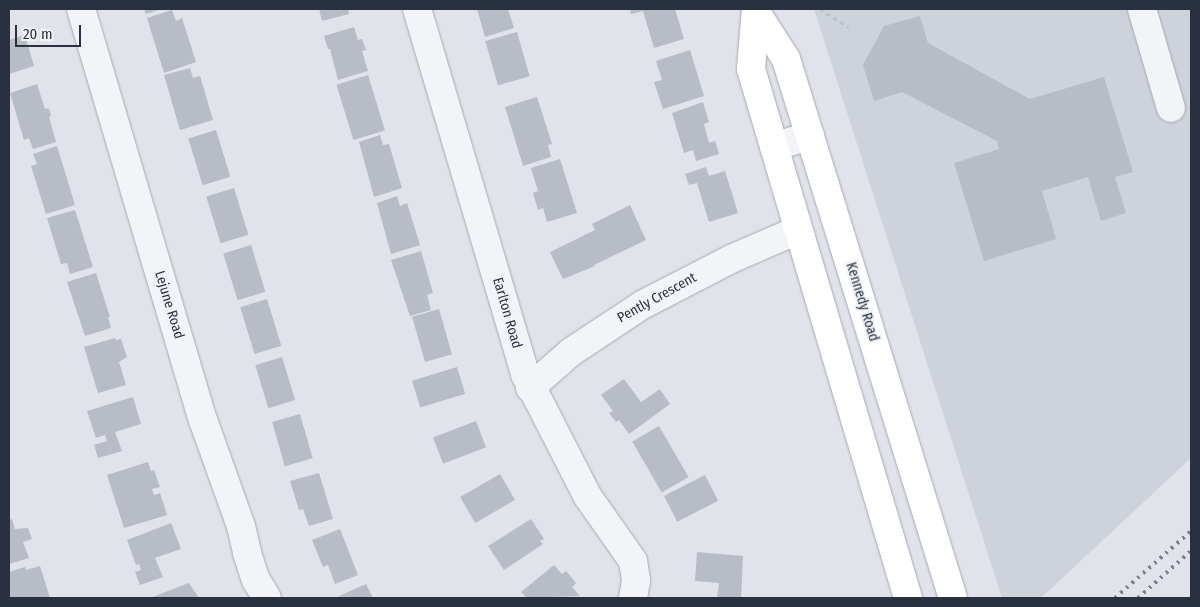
<!DOCTYPE html>
<html>
<head>
<meta charset="utf-8">
<style>
	body { margin:0 }
	#map { position:relative; width:1200px; height:607px; overflow:hidden; background:#e0e3e9; font-family:"Fira Sans Condensed",sans-serif }
	div>[style] { position:absolute }
	.built>* { inset:0; background:#ced2db }
	.building>* { inset:0; background:#b7bcc6; transform-origin:0 0 }
	.path>* { height:3px; margin-top:-1.5px; transform-origin:0; background:repeating-linear-gradient(90deg,#bec1c7 0 4px,transparent 0 8px) }
	.roads { filter:drop-shadow(0 0 1px #a5aab3) drop-shadow(0 0 1px #a5aab3) }
	.minor>* { height:28px; margin:-14px; padding:0 14px; transform-origin:14px; border-radius:14px; background:#f3f4f7 }
	.major>* { height:28px; margin:-14px; padding:0 14px; transform-origin:14px; border-radius:14px; background:#fff }
	.rail>* { height:4px; margin-top:-2px; transform-origin:0; background:repeating-linear-gradient(90deg,#7a8192 0 2.5px,transparent 0 7.5px) }
	span { translate:-50% -50%; white-space:nowrap; text-align:center; line-height:1.15; -webkit-text-stroke:4px #f0f2f6; paint-order:stroke }
	.street-label { font-size:14px; color:#293040 }
	.frame { position:absolute; inset:0; border:10px solid #293040; pointer-events:none }
	.scale { position:absolute; left:15px; top:25px; width:66px; height:22px; box-sizing:border-box; border:2px solid #293040; border-top:0; padding-left:6px; font-size:15px; line-height:18px; white-space:nowrap; color:#293040; -webkit-text-stroke:4px #f0f2f6; paint-order:stroke }
</style>
</head>
<body>
<div id="map">
	<div class="built">
		<i style="clip-path:polygon(814px 9px,1191px 9px,1191px 458px,1041px 598px,1002px 598px)"></i>
	</div>
	<div class="building">
		<i style="clip-path:polygon(144px 9px,162px 9px,146px 14px)"></i>
		<i style="clip-path:polygon(319px 9px,348px 9px,349px 14px,322px 21px)"></i>
		<i style="clip-path:polygon(477px 9px,508px 9px,514px 28px,485px 37px)"></i>
		<i style="clip-path:polygon(630px 9px,675px 9px,684px 39px,654px 48px,643px 11px,631px 14px)"></i>
		<i style="clip-path:polygon(172px 10px,176px 21px,182px 18px,196px 62px,164px 73px,147px 18px)"></i>
		<i style="clip-path:polygon(920px 16px,928px 43px,1030px 99px,1104px 77px,1133px 172px,1115px 177px,1126px 213px,1101px 221px,1088px 177px,1042px 191px,1056px 239px,984px 261px,954px 163px,999px 149px,997px 141px,902px 92px,874px 101px,863px 65px,884px 26px)"></i>
		<i style="clip-path:polygon(354px 27px,358px 40px,362px 39px,366px 50px,362px 51px,368px 71px,338px 80px,330px 49px,328px 49px,324px 36px)"></i>
		<i style="left:517px;top:32px;width:46px;height:33px;rotate:74deg"></i>
		<i style="clip-path:polygon(25px 35px,34px 66px,9px 74px,9px 40px)"></i>
		<i style="clip-path:polygon(690px 50px,704px 96px,663px 109px,654px 82px,662px 80px,656px 61px)"></i>
		<i style="clip-path:polygon(190px 68px,193px 78px,200px 76px,213px 120px,180px 130px,164px 75px)"></i>
		<i style="left:368px;top:75px;width:58px;height:33px;rotate:73deg"></i>
		<i style="clip-path:polygon(37px 84px,45px 109px,49px 108px,51px 116px,49px 117px,56px 142px,33px 149px,29px 138px,24px 140px,10px 93px)"></i>
		<i style="clip-path:polygon(537px 97px,552px 144px,548px 145px,551px 157px,523px 166px,505px 107px)"></i>
		<i style="clip-path:polygon(703px 102px,709px 122px,704px 124px,709px 143px,715px 141px,719px 154px,696px 161px,693px 150px,684px 153px,672px 113px)"></i>
		<i style="left:216px;top:130px;width:49px;height:29px;rotate:73deg"></i>
		<i style="clip-path:polygon(380px 135px,383px 145px,389px 144px,402px 188px,374px 197px,359px 142px)"></i>
		<i style="clip-path:polygon(57px 146px,75px 205px,46px 214px,31px 166px,37px 164px,33px 154px)"></i>
		<i style="clip-path:polygon(560px 159px,577px 213px,547px 222px,543px 208px,538px 210px,533px 193px,538px 191px,531px 168px)"></i>
		<i style="clip-path:polygon(706px 167px,709px 176px,725px 171px,738px 213px,709px 222px,697px 183px,689px 185px,685px 174px)"></i>
		<i style="left:234px;top:188px;width:49px;height:29px;rotate:73deg"></i>
		<i style="clip-path:polygon(397px 196px,400px 206px,407px 203px,420px 245px,391px 254px,377px 203px)"></i>
		<i style="clip-path:polygon(630px 205px,646px 240px,594px 265px,595px 266px,563px 279px,550px 252px,595px 230px,592px 224px)"></i>
		<i style="clip-path:polygon(75px 210px,93px 267px,70px 274px,67px 263px,61px 264px,47px 218px)"></i>
		<i style="left:251px;top:245px;width:49px;height:29px;rotate:73deg"></i>
		<i style="clip-path:polygon(421px 251px,433px 293px,427px 295px,431px 310px,410px 316px,391px 260px)"></i>
		<i style="clip-path:polygon(96px 273px,110px 317px,108px 317px,111px 328px,85px 336px,67px 282px)"></i>
		<i style="left:267px;top:299px;width:49px;height:28px;rotate:73deg"></i>
		<i style="left:439px;top:309px;width:47px;height:28px;rotate:74deg"></i>
		<i style="clip-path:polygon(115px 338px,116px 340px,121px 339px,127px 357px,119px 362px,126px 385px,98px 393px,84px 347px)"></i>
		<i style="left:282px;top:357px;width:45px;height:28px;rotate:73deg"></i>
		<i style="left:457px;top:367px;width:28px;height:47px;rotate:73deg"></i>
		<i style="clip-path:polygon(624px 379px,641px 402px,660px 389px,670px 404px,629px 434px,619px 420px,616px 422px,609px 413px,613px 411px,601px 395px)"></i>
		<i style="clip-path:polygon(133px 397px,141px 424px,115px 432px,122px 451px,98px 458px,94px 445px,107px 441px,105px 435px,96px 438px,87px 411px)"></i>
		<i style="left:300px;top:414px;width:46px;height:29px;rotate:74deg"></i>
		<i style="left:476px;top:421px;width:28px;height:46px;rotate:69deg"></i>
		<i style="left:659px;top:426px;width:59px;height:31px;rotate:60deg"></i>
		<i style="clip-path:polygon(148px 462px,151px 471px,154px 470px,160px 487px,152px 489px,154px 495px,160px 493px,167px 515px,124px 528px,107px 475px)"></i>
		<i style="clip-path:polygon(319px 473px,333px 519px,309px 526px,303px 509px,299px 510px,290px 481px)"></i>
		<i style="left:500px;top:474px;width:30px;height:46px;rotate:60deg"></i>
		<i style="left:705px;top:475px;width:29px;height:46px;rotate:63deg"></i>
		<i style="clip-path:polygon(12px 519px,15px 529px,28px 528px,32px 539px,23px 542px,29px 558px,9px 564px,9px 520px)"></i>
		<i style="clip-path:polygon(531px 519px,544px 539px,540px 541px,543px 544px,504px 570px,488px 546px)"></i>
		<i style="clip-path:polygon(171px 523px,181px 549px,155px 558px,163px 577px,140px 585px,135px 572px,141px 570px,139px 564px,136px 565px,127px 540px)"></i>
		<i style="clip-path:polygon(340px 529px,358px 575px,335px 584px,328px 565px,323px 567px,312px 540px)"></i>
		<i style="clip-path:polygon(697px 552px,743px 556px,741px 598px,717px 598px,719px 583px,695px 581px)"></i>
		<i style="clip-path:polygon(554px 565px,562px 574px,566px 571px,576px 583px,572px 587px,580px 596px,527px 598px,521px 592px)"></i>
		<i style="clip-path:polygon(40px 566px,50px 598px,9px 598px,9px 572px,25px 567px,26px 570px)"></i>
		<i style="clip-path:polygon(189px 583px,199px 598px,150px 598px)"></i>
		<i style="clip-path:polygon(366px 584px,373px 598px,340px 598px,339px 596px)"></i>
	</div>
	<div class="path">
		<i style="left:820px;top:9px;width:34px;rotate:32deg"></i>
	</div>
	<div class="roads">
		<div class="minor">
			<i style="left:81px;top:9px;width:429px;rotate:73.5deg"></i>
			<i style="left:203px;top:420px;width:113px;rotate:70.3deg"></i>
			<i style="left:241px;top:526px;width:28px;rotate:77deg"></i>
			<i style="left:247px;top:553px;width:28px;rotate:72deg"></i>
			<i style="left:256px;top:580px;width:21px;rotate:59deg"></i>
			<i style="left:417px;top:9px;width:381px;rotate:73.5deg"></i>
			<i style="left:525px;top:374px;width:138px;rotate:62.9deg"></i>
			<i style="left:588px;top:497px;width:78px;rotate:54.9deg"></i>
			<i style="left:633px;top:561px;width:20px;rotate:81deg"></i>
			<i style="left:636px;top:581px;width:17px;rotate:100deg"></i>
			<i style="left:1142px;top:9px;width:103px;rotate:73.7deg"></i>
			<i style="left:774px;top:147px;width:38px;rotate:-18deg"></i>
			<i style="left:530px;top:388px;width:55px;rotate:-41.3deg"></i>
			<i style="left:571px;top:352px;width:85px;rotate:-33.5deg"></i>
			<i style="left:642px;top:305px;width:100px;rotate:-27.3deg"></i>
			<i style="left:731px;top:259px;width:73px;rotate:-23.4deg"></i>
		</div>
		<div class="major">
			<i style="left:756px;top:9px;width:60px;rotate:94.8deg"></i>
			<i style="left:751px;top:69px;width:552px;rotate:73.47deg"></i>
			<i style="left:756px;top:12px;width:56px;rotate:57.4deg"></i>
			<i style="left:786px;top:59px;width:564px;rotate:72.79deg"></i>
		</div>
	</div>
	<div class="rail">
		<i style="left:1115px;top:598px;width:101px;rotate:-41.4deg"></i>
		<i style="left:1138px;top:598px;width:71px;rotate:-41.6deg"></i>
	</div>
	<div class="street-label">
		<span style="left:657px;top:298px;rotate:-29deg">Pently Crescent</span>
		<span style="left:862px;top:302px;rotate:73deg">Kennedy Road</span>
		<span style="left:169px;top:305px;rotate:73deg">Lejune Road</span>
		<span style="left:507px;top:313px;rotate:74deg">Earlton Road</span>
	</div>
	<div class="frame"></div>
	<div class="scale">20 m</div>
</div>
</body>
</html>
